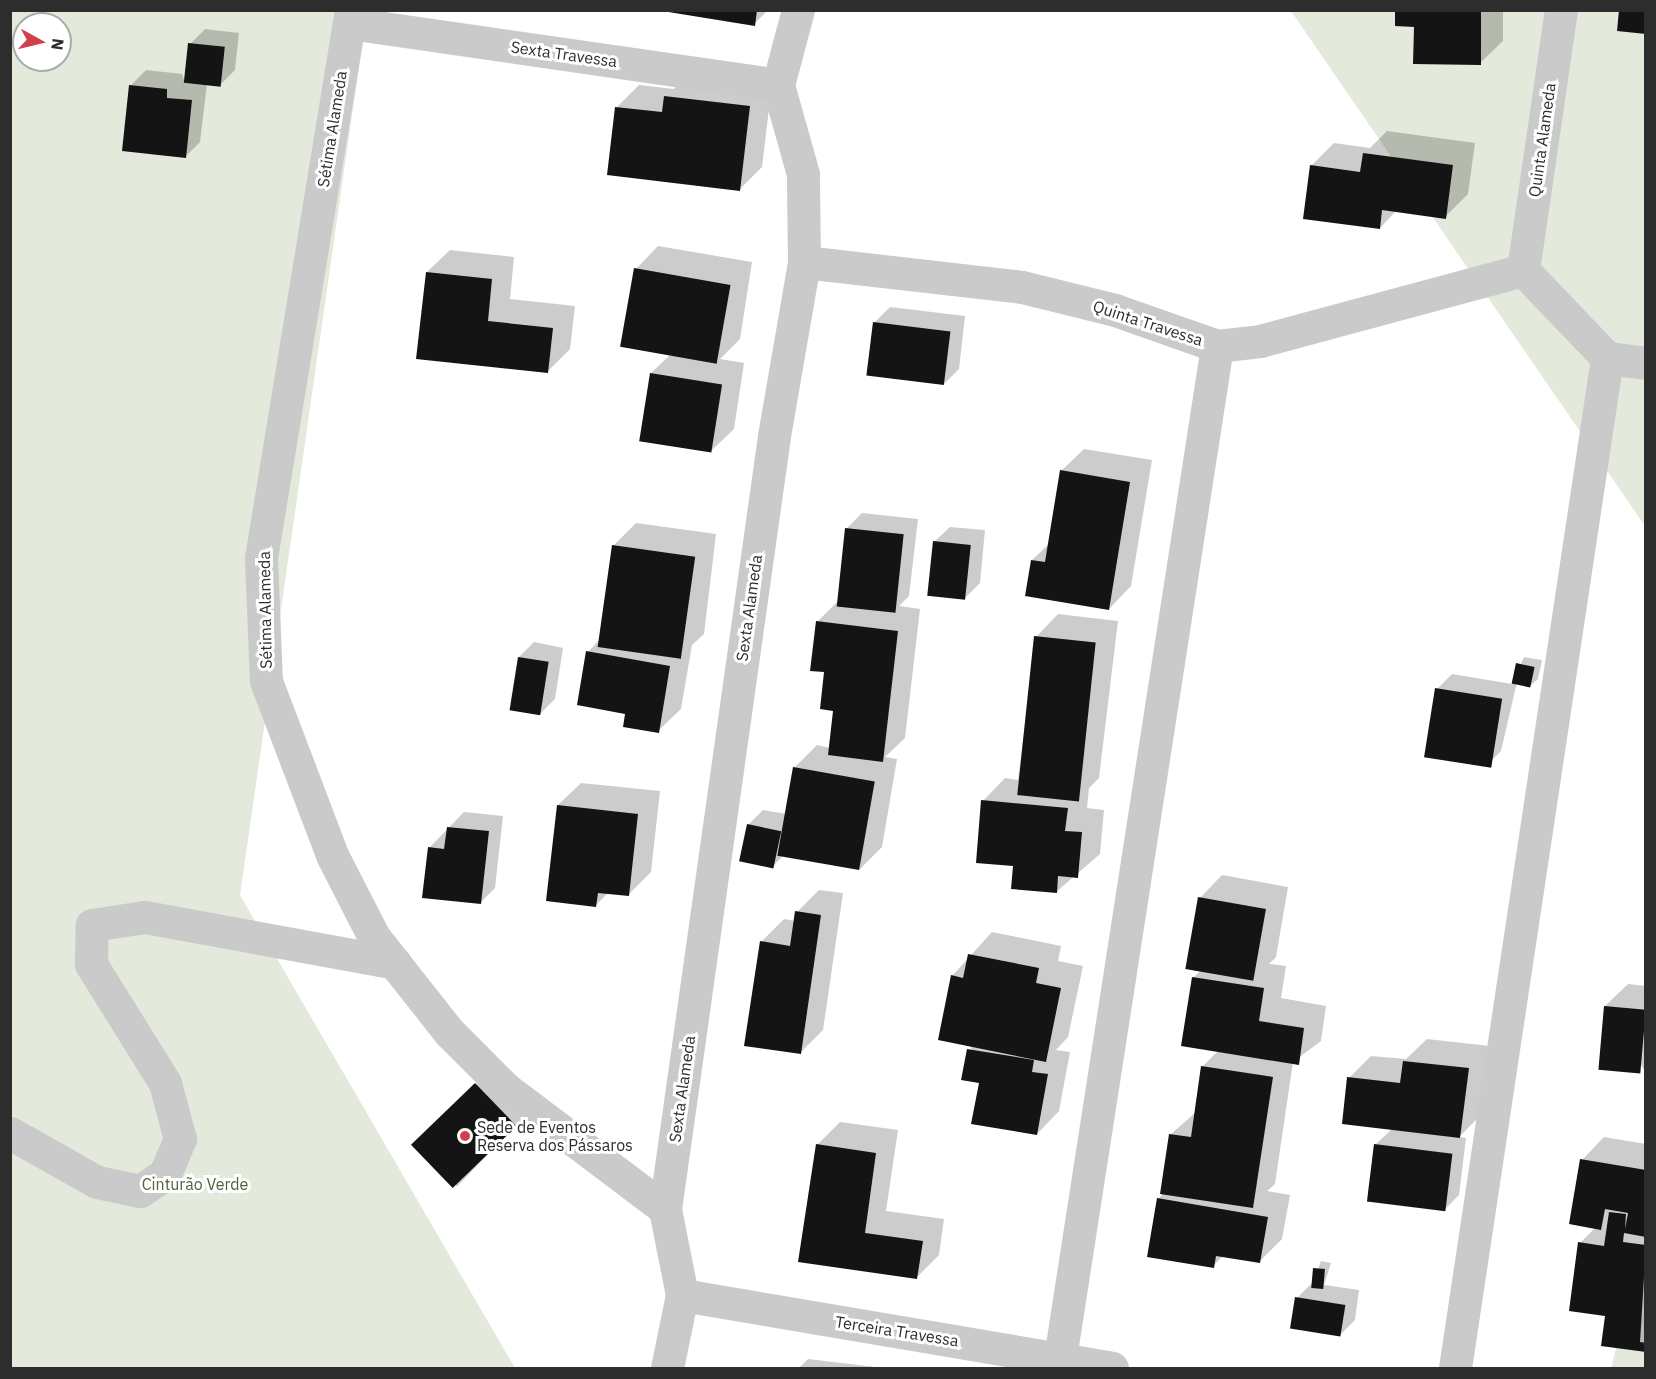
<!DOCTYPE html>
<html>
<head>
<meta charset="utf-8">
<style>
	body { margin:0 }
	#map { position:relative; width:1656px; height:1379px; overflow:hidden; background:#fff; font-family:"IBM Plex Sans",sans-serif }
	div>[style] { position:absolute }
	.green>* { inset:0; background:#e3e9db }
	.shadow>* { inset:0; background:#0003; transform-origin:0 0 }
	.building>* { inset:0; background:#141414; transform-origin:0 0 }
	.minor>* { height:33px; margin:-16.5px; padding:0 16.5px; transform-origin:16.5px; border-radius:16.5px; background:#cacaca }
	.dots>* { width:16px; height:16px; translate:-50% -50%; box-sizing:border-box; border:3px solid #fff; border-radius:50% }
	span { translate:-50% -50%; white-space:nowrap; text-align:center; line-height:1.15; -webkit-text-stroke:6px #fff; paint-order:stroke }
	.street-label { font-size:16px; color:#2d2d2d }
	.poi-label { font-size:16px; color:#2d2d2d }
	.left { translate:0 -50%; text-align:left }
	.park-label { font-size:16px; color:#50633f }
	.frame { position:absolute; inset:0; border:12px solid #2d2d2d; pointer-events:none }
	.north { position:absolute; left:12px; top:12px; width:60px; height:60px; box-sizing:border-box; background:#fff; border:2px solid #ababab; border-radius:50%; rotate:98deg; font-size:16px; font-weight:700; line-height:24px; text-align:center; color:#2d2d2d }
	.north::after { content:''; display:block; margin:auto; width:21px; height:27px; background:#d2404d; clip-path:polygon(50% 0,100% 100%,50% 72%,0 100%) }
</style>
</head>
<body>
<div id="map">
	<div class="green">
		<i style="clip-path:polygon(evenodd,10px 11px,367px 11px,240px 895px,515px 1368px,11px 1368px,10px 11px,24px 24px,60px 24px,60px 60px,24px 60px,24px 24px)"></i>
		<i style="clip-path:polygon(1291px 11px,1645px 11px,1645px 526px)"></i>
		<i style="clip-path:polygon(1645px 1239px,1645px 1368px,1611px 1368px)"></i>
	</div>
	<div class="shadow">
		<i style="clip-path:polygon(657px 10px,768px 10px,754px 24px)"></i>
		<i style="clip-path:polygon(1397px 10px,1503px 10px,1503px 41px,1480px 63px)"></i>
		<i style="clip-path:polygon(205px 29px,239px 33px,235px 70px,220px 85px,207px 84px,200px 142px,185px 157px,131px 85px,146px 70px,182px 74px,185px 83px,190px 44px)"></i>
		<i style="clip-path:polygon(688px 74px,772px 84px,762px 167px,739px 190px,617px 107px,639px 85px,674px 89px)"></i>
		<i style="clip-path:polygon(1387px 131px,1475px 143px,1468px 194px,1445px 217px,1397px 210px,1380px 228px,1311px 166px,1334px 143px,1370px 148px)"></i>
		<i style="clip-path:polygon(658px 246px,752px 262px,740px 339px,720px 359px,744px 363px,734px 429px,711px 451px,651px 373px,671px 354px,636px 269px)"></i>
		<i style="clip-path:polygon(450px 250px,514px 257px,510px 299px,575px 306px,570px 349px,548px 371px,427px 272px)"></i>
		<i style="clip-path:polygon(890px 307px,965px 316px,959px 369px,944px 384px,875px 322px)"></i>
		<i style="clip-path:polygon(1084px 449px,1152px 460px,1131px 586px,1109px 609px,1032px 560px,1049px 544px,1061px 471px)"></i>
		<i style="clip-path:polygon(862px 513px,918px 519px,909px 596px,899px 606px,920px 609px,905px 738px,885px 757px,897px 759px,882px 847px,860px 869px,783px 856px,773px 866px,748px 825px,763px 810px,786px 814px,794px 768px,817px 745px,830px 748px,835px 709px,818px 621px,839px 600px,847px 528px)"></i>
		<i style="clip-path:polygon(636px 523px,716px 534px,704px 634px,692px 645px,681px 709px,658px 731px,627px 713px,588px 652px,600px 639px,613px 546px)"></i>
		<i style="clip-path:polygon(950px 527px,985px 530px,980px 583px,965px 598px,934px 542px)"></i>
		<i style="clip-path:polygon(1058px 614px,1118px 621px,1099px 778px,1089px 788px,1087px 808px,1104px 810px,1100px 854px,1056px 892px,1015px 865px,983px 801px,1005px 778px,1018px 780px,1036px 637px)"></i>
		<i style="clip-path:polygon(534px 642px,563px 648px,555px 699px,539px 715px,519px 657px)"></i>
		<i style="clip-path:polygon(1524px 657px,1542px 660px,1538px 679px,1530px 686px,1517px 682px,1501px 751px,1486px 766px,1437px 689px,1452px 674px,1512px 684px)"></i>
		<i style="clip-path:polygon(581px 783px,660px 791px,651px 872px,628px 895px,608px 893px,596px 905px,558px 805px)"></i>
		<i style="clip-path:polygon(464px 812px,503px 816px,495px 888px,480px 903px,429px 848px)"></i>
		<i style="clip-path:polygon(1222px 875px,1288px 887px,1276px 957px,1269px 964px,1286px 966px,1281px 998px,1326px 1006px,1321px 1041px,1293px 1062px,1275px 1184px,1267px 1191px,1290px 1195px,1282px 1239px,1259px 1262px,1224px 1255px,1213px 1266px,1158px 1199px,1164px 1193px,1171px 1134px,1196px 1112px,1203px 1066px,1218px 1051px,1193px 978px,1201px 970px,1200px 898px)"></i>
		<i style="clip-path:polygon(819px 890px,843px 893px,823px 1030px,800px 1053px,761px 942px,784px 919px,795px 921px,797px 912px)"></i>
		<i style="clip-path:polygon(992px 932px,1061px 946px,1058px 961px,1083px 966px,1068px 1037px,1056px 1050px,1070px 1052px,1059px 1111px,1037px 1134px,980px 1082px,952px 976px)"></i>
		<i style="clip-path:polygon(1628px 984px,1646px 986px,1646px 1073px,1605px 1006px)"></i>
		<i style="clip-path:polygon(1427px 1039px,1490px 1046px,1482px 1114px,1459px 1137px,1466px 1138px,1459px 1195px,1444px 1210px,1376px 1144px,1392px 1129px,1349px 1078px,1371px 1056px,1406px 1059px)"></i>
		<i style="left:498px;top:1062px;width:57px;height:118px;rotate:44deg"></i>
		<i style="clip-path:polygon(840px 1122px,898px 1130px,886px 1211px,944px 1219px,939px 1255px,917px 1277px,800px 1261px,817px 1145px)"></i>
		<i style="clip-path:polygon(1604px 1137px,1646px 1144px,1646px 1351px,1607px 1315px,1580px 1243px,1596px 1227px,1582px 1160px)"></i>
		<i style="clip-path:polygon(1321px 1261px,1331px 1263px,1324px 1285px,1359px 1290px,1355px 1320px,1340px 1335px,1297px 1298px,1313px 1282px)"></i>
		<i style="clip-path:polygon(808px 1359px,875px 1367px,875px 1368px,799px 1368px)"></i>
	</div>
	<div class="building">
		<i style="clip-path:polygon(656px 10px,757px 10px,755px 26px)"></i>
		<i style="clip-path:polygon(1395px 10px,1481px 10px,1481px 65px,1413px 64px,1414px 27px,1395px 26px)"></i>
		<i style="clip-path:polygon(1619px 10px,1646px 10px,1646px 34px,1617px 31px)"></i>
		<i style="left:188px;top:43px;width:37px;height:40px;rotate:6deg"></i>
		<i style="clip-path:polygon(129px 85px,167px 89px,167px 98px,192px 100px,186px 158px,122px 151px)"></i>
		<i style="clip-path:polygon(664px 96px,750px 106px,740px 191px,607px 175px,615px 107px,662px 112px)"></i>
		<i style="clip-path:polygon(1363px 153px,1453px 165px,1446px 219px,1382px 210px,1380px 229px,1303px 219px,1310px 165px,1360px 172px)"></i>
		<i style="left:634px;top:268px;width:98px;height:80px;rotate:10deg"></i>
		<i style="clip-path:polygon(426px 272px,492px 279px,488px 321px,553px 328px,548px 373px,416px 359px)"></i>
		<i style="left:873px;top:322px;width:78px;height:54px;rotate:7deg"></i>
		<i style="left:650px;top:373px;width:73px;height:69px;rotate:9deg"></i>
		<i style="clip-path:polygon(1060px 470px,1130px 482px,1109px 610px,1025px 596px,1031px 560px,1045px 562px)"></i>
		<i style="left:845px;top:528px;width:59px;height:79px;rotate:6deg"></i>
		<i style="left:933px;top:541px;width:38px;height:55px;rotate:6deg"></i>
		<i style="left:612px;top:545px;width:84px;height:103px;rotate:8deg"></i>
		<i style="clip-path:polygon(816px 621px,898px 631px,883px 762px,828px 755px,833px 711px,820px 709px,824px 672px,810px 671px)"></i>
		<i style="left:1034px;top:636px;width:62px;height:160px;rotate:6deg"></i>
		<i style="clip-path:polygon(586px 651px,670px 666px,659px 733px,623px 727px,625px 714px,577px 705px)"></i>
		<i style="left:518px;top:657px;width:31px;height:54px;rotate:9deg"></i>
		<i style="left:1516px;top:663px;width:19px;height:21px;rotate:12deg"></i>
		<i style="left:1435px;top:688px;width:68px;height:70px;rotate:9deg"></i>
		<i style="left:793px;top:767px;width:83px;height:90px;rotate:10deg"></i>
		<i style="clip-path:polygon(981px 800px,1068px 808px,1065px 831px,1082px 832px,1078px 878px,1058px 876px,1057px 893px,1011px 889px,1013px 866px,976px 863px)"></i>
		<i style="clip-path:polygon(557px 805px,638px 814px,629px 896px,598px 893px,596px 907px,546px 901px)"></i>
		<i style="left:747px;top:824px;width:35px;height:38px;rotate:12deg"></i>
		<i style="clip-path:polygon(447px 827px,489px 831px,481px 904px,422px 898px,428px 847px,444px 849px)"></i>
		<i style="left:1198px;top:897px;width:69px;height:73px;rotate:10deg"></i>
		<i style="clip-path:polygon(795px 911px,821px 915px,801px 1054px,744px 1046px,760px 941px,790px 946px)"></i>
		<i style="clip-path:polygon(968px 954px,1039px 968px,1036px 983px,1061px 988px,1046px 1062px,938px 1040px,951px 975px,963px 978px)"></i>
		<i style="clip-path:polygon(1192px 977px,1264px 988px,1259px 1021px,1304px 1028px,1299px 1065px,1181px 1046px)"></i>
		<i style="left:1604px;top:1006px;width:42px;height:64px;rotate:5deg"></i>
		<i style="clip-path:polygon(967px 1049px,1034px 1060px,1032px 1072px,1048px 1074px,1037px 1135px,971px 1124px,979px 1083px,961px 1080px)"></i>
		<i style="clip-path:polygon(1403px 1061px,1469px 1068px,1460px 1138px,1342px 1124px,1347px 1077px,1400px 1083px)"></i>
		<i style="clip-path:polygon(1201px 1066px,1273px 1077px,1253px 1208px,1160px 1194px,1169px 1134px,1191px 1137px)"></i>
		<i style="left:475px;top:1083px;width:60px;height:89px;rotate:46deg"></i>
		<i style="clip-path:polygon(816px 1144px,876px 1153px,865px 1233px,923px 1241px,917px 1279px,798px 1262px)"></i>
		<i style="left:1374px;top:1144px;width:79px;height:58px;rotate:7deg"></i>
		<i style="clip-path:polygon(1580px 1159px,1646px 1170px,1646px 1237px,1624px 1233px,1623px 1242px,1646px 1245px,1640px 1342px,1646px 1343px,1646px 1352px,1601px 1346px,1605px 1316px,1569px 1311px,1578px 1242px,1604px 1246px,1609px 1212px,1626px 1214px,1625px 1229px,1628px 1213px,1605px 1209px,1601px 1230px,1569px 1224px)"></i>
		<i style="clip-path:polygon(1157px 1198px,1268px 1217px,1260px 1263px,1216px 1256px,1214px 1268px,1147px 1257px)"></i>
		<i style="left:1313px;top:1268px;width:12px;height:20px;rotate:5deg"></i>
		<i style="left:1295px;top:1297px;width:51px;height:32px;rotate:9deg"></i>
	</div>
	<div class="minor">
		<i style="left:351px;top:10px;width:555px;rotate:99.33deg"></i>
		<i style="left:261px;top:558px;width:123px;rotate:87.7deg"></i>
		<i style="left:266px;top:681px;width:188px;rotate:69.2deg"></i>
		<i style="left:333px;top:857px;width:90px;rotate:62.9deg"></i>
		<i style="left:374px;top:937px;width:121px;rotate:51.7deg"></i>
		<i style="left:449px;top:1032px;width:81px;rotate:45deg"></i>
		<i style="left:506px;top:1089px;width:199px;rotate:37deg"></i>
		<i style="left:349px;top:23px;width:433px;rotate:8.2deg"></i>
		<i style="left:804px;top:262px;width:219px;rotate:6.5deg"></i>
		<i style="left:1022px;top:287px;width:96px;rotate:13.9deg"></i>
		<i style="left:1115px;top:310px;width:108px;rotate:19.4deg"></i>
		<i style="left:1217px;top:346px;width:43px;rotate:-6.6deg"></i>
		<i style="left:1260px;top:341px;width:272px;rotate:-15.1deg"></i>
		<i style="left:1523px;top:270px;width:263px;rotate:-81.7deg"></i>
		<i style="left:1523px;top:270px;width:122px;rotate:46.3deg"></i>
		<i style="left:1607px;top:358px;width:39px;rotate:7deg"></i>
		<i style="left:10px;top:1133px;width:100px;rotate:29.4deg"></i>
		<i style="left:97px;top:1182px;width:44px;rotate:11.8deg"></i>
		<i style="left:140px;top:1191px;width:30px;rotate:-34deg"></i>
		<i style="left:165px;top:1174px;width:38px;rotate:-67deg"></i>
		<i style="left:180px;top:1139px;width:58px;rotate:-105deg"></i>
		<i style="left:165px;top:1083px;width:140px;rotate:-121.9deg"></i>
		<i style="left:91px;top:964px;width:39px;rotate:-89deg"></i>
		<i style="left:92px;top:925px;width:54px;rotate:-8.6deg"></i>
		<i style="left:145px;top:917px;width:254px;rotate:10.4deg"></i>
		<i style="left:682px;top:1295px;width:436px;rotate:9.6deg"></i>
		<i style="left:1060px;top:1358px;width:1024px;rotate:-81.18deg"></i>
		<i style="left:667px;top:1368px;width:75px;rotate:-78.4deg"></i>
		<i style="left:682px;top:1295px;width:88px;rotate:-101.2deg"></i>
		<i style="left:665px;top:1209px;width:781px;rotate:-81.97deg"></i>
		<i style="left:774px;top:436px;width:177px;rotate:-80.2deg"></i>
		<i style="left:804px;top:262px;width:88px;rotate:-90.7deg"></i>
		<i style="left:803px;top:174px;width:92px;rotate:-105.7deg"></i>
		<i style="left:778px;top:85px;width:78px;rotate:-75.1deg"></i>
		<i style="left:1455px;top:1368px;width:1021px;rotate:-81.44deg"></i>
	</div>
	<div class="dots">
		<i style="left:465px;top:1136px;background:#d2404d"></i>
	</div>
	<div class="street-label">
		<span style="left:564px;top:54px;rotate:8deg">Sexta Travessa</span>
		<span style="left:332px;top:129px;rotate:-81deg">Sétima Alameda</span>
		<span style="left:1542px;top:140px;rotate:-82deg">Quinta Alameda</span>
		<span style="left:1148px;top:323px;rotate:18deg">Quinta Travessa</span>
		<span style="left:749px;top:608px;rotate:-82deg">Sexta Alameda</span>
		<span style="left:265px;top:610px;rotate:-91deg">Sétima Alameda</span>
		<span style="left:682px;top:1089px;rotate:-82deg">Sexta Alameda</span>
		<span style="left:897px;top:1331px;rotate:9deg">Terceira Travessa</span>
	</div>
	<div class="poi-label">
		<span class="left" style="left:477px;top:1136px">Sede de Eventos<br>Reserva dos Pássaros</span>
	</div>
	<div class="park-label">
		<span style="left:195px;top:1184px">Cinturão Verde</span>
	</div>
	<div class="frame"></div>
	<div class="north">N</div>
</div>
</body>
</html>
